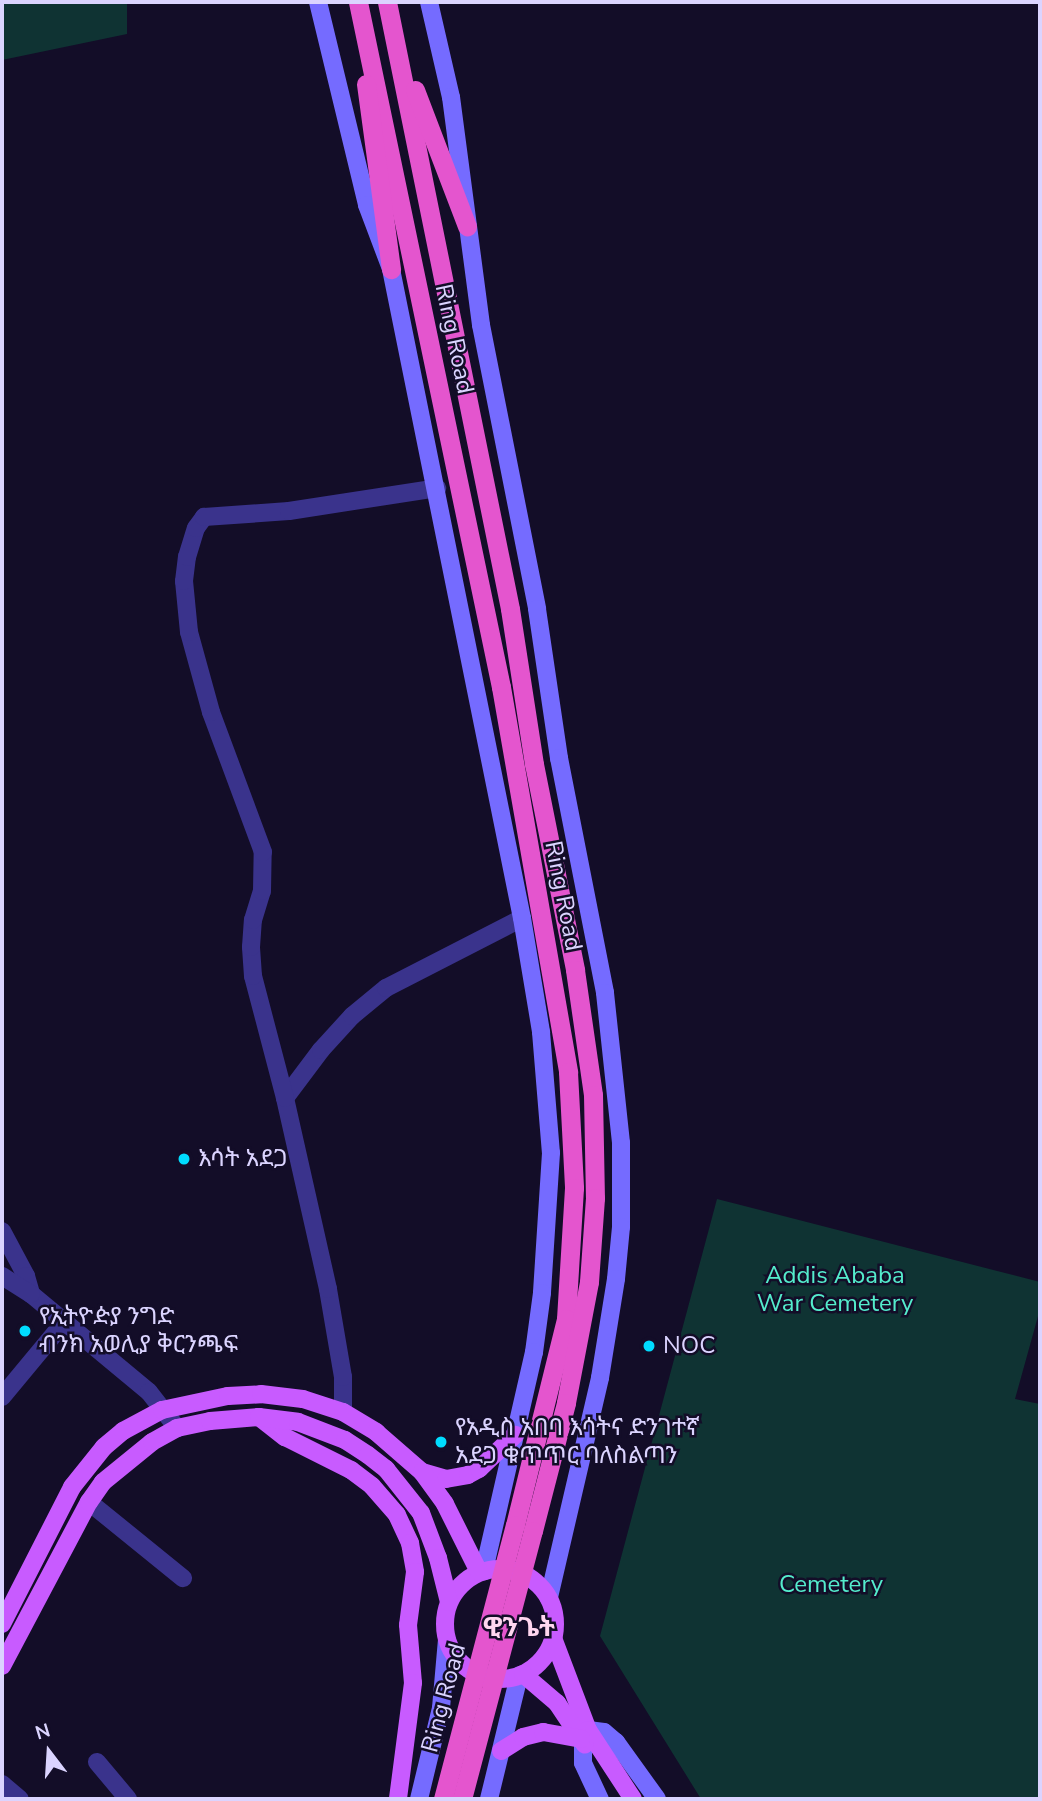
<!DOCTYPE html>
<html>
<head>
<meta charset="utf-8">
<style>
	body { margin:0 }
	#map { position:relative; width:1042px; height:1801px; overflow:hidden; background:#130d28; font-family:"Nunito Sans","Noto Sans Ethiopic",sans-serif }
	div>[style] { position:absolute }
	.green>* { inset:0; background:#0f3333 }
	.minor>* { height:18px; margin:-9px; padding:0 9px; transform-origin:9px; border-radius:9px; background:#3a338c }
	.secondary>* { height:18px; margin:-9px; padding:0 9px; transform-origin:9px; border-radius:9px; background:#756bff }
	.primary>* { height:18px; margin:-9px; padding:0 9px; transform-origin:9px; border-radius:9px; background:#c85bff }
	.primary>.ring { margin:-9px; padding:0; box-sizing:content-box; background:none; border:18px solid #c85bff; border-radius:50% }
	.trunk>* { height:19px; margin:-9.5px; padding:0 9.5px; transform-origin:9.5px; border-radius:9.5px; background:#e455ce }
	.trunk-bridge>* { height:19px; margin:-9.5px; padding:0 9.5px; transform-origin:9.5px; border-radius:9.5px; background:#e455ce }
	.dots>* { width:19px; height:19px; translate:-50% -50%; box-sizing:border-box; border:4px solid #130d28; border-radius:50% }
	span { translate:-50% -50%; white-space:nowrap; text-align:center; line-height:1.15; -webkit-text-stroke:5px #130d28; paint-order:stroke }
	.street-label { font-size:24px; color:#dbd4ff }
	.poi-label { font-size:24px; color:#dbd4ff }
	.left { translate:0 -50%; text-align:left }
	.park-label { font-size:24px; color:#54eccc }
	.neighbourhood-label { font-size:26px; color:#ffd6ef; font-weight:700 }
	.frame { position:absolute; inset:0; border:4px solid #dbd4ff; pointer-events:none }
	.north { position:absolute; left:14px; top:1717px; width:70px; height:70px; -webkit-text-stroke:5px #130d28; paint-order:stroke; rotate:343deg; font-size:19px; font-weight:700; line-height:28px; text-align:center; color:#dbd4ff }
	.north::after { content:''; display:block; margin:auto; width:24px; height:32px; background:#dbd4ff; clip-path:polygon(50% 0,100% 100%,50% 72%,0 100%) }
</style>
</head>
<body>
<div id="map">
	<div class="green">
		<i style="clip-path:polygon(2px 2px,127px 2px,127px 34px,2px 60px)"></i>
		<i style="clip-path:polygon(717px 1199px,1040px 1282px,1040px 1309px,1015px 1399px,1040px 1404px,1040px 1799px,701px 1799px,600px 1636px)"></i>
	</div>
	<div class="minor">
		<i style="left:285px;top:1098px;width:60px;rotate:-53.1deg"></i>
		<i style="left:321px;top:1050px;width:46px;rotate:-47.6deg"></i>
		<i style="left:352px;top:1016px;width:44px;rotate:-39.5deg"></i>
		<i style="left:386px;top:988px;width:153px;rotate:-27.2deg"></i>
		<i style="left:2px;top:1231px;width:51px;rotate:61.9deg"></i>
		<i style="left:26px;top:1276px;width:19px;rotate:74deg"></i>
		<i style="left:31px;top:1294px;width:153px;rotate:39.7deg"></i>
		<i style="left:149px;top:1392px;width:46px;rotate:52.1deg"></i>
		<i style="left:2px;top:1276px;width:34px;rotate:32deg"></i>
		<i style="left:2px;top:1397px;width:99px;rotate:-50.3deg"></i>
		<i style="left:343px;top:1412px;width:35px;rotate:-90deg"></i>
		<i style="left:343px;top:1377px;width:89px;rotate:-99.7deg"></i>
		<i style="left:328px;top:1289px;width:196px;rotate:-102.7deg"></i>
		<i style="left:285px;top:1098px;width:126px;rotate:-104.7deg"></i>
		<i style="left:253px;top:976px;width:29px;rotate:-94deg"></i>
		<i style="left:251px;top:947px;width:27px;rotate:-86deg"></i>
		<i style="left:253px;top:920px;width:30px;rotate:-73deg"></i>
		<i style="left:262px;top:891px;width:39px;rotate:-89deg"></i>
		<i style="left:263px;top:852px;width:149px;rotate:-110.4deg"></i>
		<i style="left:211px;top:712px;width:83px;rotate:-105.4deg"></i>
		<i style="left:189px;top:632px;width:51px;rotate:-95.6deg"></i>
		<i style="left:184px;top:581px;width:24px;rotate:-83deg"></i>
		<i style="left:187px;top:557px;width:30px;rotate:-73deg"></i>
		<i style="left:196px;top:528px;width:14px;rotate:-54deg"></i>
		<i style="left:204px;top:517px;width:85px;rotate:-4deg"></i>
		<i style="left:289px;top:511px;width:150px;rotate:-8.8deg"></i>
		<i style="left:89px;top:1502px;width:121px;rotate:39deg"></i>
		<i style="left:97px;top:1762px;width:48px;rotate:50deg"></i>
		<i style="left:2px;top:1784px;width:23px;rotate:40deg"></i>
	</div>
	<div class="secondary">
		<i style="left:318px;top:2px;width:209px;rotate:76.4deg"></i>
		<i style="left:367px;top:205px;width:68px;rotate:69.4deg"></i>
		<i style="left:391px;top:269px;width:662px;rotate:78.59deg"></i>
		<i style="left:522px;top:918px;width:116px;rotate:80.5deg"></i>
		<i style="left:541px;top:1032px;width:121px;rotate:85.3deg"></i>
		<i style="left:551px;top:1153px;width:140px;rotate:93.7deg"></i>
		<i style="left:542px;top:1293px;width:60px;rotate:97.7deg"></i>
		<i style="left:534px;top:1352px;width:225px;rotate:102.9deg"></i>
		<i style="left:429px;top:2px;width:98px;rotate:77deg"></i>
		<i style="left:451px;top:97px;width:230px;rotate:82.5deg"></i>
		<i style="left:481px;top:325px;width:289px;rotate:78.8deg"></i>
		<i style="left:537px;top:609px;width:151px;rotate:81.6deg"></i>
		<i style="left:559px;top:758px;width:239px;rotate:78.9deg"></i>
		<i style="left:605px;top:993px;width:151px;rotate:83.9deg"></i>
		<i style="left:621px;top:1143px;width:84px;rotate:90deg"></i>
		<i style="left:621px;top:1227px;width:52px;rotate:95.5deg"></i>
		<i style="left:616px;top:1279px;width:100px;rotate:99.2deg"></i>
		<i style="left:600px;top:1378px;width:226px;rotate:103.1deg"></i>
		<i style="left:588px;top:1730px;width:16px;rotate:7deg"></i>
		<i style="left:604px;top:1732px;width:16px;rotate:40deg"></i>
		<i style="left:616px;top:1742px;width:70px;rotate:54.3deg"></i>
		<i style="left:583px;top:1743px;width:20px;rotate:90deg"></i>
		<i style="left:583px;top:1763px;width:40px;rotate:65deg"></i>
		<i style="left:419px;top:1799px;width:94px;rotate:-76.4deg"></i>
		<i style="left:441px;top:1708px;width:68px;rotate:-85deg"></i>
		<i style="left:489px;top:1799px;width:127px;rotate:-76.3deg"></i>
	</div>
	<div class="primary">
		<i style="left:259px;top:1417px;width:33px;rotate:38deg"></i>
		<i style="left:285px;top:1437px;width:74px;rotate:26.6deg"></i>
		<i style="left:351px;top:1470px;width:26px;rotate:37deg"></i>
		<i style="left:372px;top:1486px;width:38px;rotate:49deg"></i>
		<i style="left:397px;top:1515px;width:31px;rotate:65deg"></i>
		<i style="left:410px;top:1543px;width:29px;rotate:80deg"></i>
		<i style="left:415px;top:1572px;width:53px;rotate:97.5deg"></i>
		<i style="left:408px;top:1625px;width:58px;rotate:85.1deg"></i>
		<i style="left:413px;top:1683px;width:117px;rotate:97.4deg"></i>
		<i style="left:422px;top:1472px;width:25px;rotate:16deg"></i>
		<i style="left:446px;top:1479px;width:22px;rotate:-10deg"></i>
		<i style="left:468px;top:1475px;width:13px;rotate:-29deg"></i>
		<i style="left:479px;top:1469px;width:50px;rotate:-43.4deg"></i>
		<i class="ring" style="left:445px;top:1569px;width:92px;height:92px"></i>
		<i style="left:2px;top:1624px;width:154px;rotate:-62.9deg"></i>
		<i style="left:72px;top:1487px;width:51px;rotate:-51.3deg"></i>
		<i style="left:104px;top:1447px;width:25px;rotate:-40deg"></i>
		<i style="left:123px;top:1431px;width:44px;rotate:-28.3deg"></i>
		<i style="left:162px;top:1410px;width:67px;rotate:-12deg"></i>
		<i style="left:228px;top:1396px;width:33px;rotate:-3deg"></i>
		<i style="left:261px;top:1394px;width:42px;rotate:6.8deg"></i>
		<i style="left:303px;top:1399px;width:42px;rotate:18deg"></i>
		<i style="left:343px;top:1412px;width:39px;rotate:31deg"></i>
		<i style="left:376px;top:1432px;width:61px;rotate:41deg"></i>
		<i style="left:422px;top:1472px;width:39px;rotate:54deg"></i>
		<i style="left:445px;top:1504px;width:76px;rotate:63.4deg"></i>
		<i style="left:553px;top:1638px;width:98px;rotate:69.2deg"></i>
		<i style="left:588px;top:1730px;width:82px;rotate:56.9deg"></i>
		<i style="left:2px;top:1666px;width:186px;rotate:-62.1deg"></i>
		<i style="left:89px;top:1502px;width:24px;rotate:-55deg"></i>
		<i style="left:103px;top:1482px;width:63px;rotate:-39.2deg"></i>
		<i style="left:152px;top:1442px;width:29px;rotate:-29deg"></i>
		<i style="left:177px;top:1428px;width:34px;rotate:-12deg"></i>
		<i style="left:210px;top:1421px;width:49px;rotate:-4.7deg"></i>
		<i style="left:259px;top:1417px;width:39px;rotate:7deg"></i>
		<i style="left:298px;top:1422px;width:50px;rotate:21deg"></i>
		<i style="left:345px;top:1440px;width:27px;rotate:33deg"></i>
		<i style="left:368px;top:1455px;width:23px;rotate:38deg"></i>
		<i style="left:386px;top:1469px;width:56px;rotate:51.5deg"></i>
		<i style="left:421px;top:1513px;width:48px;rotate:69.3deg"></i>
		<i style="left:438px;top:1558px;width:45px;rotate:76deg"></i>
		<i style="left:523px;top:1674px;width:45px;rotate:40.5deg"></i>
		<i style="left:557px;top:1703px;width:50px;rotate:56.3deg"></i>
		<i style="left:501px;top:1751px;width:26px;rotate:-32deg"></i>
		<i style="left:523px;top:1737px;width:21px;rotate:-14deg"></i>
		<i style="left:543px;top:1732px;width:39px;rotate:10deg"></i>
	</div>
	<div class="trunk">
		<i style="left:358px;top:2px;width:700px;rotate:78.21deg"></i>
		<i style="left:501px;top:687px;width:391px;rotate:80.1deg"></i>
		<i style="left:568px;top:1072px;width:116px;rotate:87deg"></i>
		<i style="left:574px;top:1188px;width:131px;rotate:93.5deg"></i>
		<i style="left:566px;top:1319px;width:212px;rotate:103.9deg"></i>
		<i style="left:387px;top:2px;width:619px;rotate:78.54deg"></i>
		<i style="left:510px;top:609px;width:157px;rotate:81.2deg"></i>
		<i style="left:534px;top:764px;width:210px;rotate:78.7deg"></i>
		<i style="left:575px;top:970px;width:126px;rotate:81.8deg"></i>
		<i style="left:593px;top:1095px;width:103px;rotate:88.9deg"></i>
		<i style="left:595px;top:1198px;width:84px;rotate:94.1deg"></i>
		<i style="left:589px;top:1282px;width:123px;rotate:100.8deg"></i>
		<i style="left:566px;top:1403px;width:132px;rotate:104.5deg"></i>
		<i style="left:366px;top:84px;width:187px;rotate:82.3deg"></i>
		<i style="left:415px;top:90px;width:146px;rotate:69.1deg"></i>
	</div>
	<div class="trunk-bridge">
		<i style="left:443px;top:1799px;width:283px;rotate:-75.3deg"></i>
		<i style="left:462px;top:1799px;width:277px;rotate:-75.2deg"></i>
	</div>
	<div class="dots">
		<i style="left:184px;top:1159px;background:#00dcff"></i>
		<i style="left:25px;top:1331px;background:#00dcff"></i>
		<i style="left:649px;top:1346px;background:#00dcff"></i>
		<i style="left:441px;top:1442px;background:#00dcff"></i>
	</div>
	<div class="street-label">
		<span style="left:454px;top:339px;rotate:78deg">Ring Road</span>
		<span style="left:563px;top:896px;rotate:79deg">Ring Road</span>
		<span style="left:444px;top:1698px;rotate:-75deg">Ring Road</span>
	</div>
	<div class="poi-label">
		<span class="left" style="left:198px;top:1159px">እሳት አደጋ</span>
		<span class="left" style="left:39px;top:1331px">የኢትዮዽያ ንግድ<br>ብንክ አወሊያ ቅርንጫፍ</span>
		<span class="left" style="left:663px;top:1346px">NOC</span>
		<span class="left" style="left:455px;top:1442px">የአዲስ አበባ እሳትና ድንገተኛ<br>አደጋ ቁጥጥር ባለስልጣን</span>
	</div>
	<div class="park-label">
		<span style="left:835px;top:1290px">Addis Ababa<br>War Cemetery</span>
		<span style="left:831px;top:1585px">Cemetery</span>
	</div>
	<div class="neighbourhood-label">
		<span style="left:519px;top:1628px">ዊንጌት</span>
	</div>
	<div class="frame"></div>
	<div class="north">N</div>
</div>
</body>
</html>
